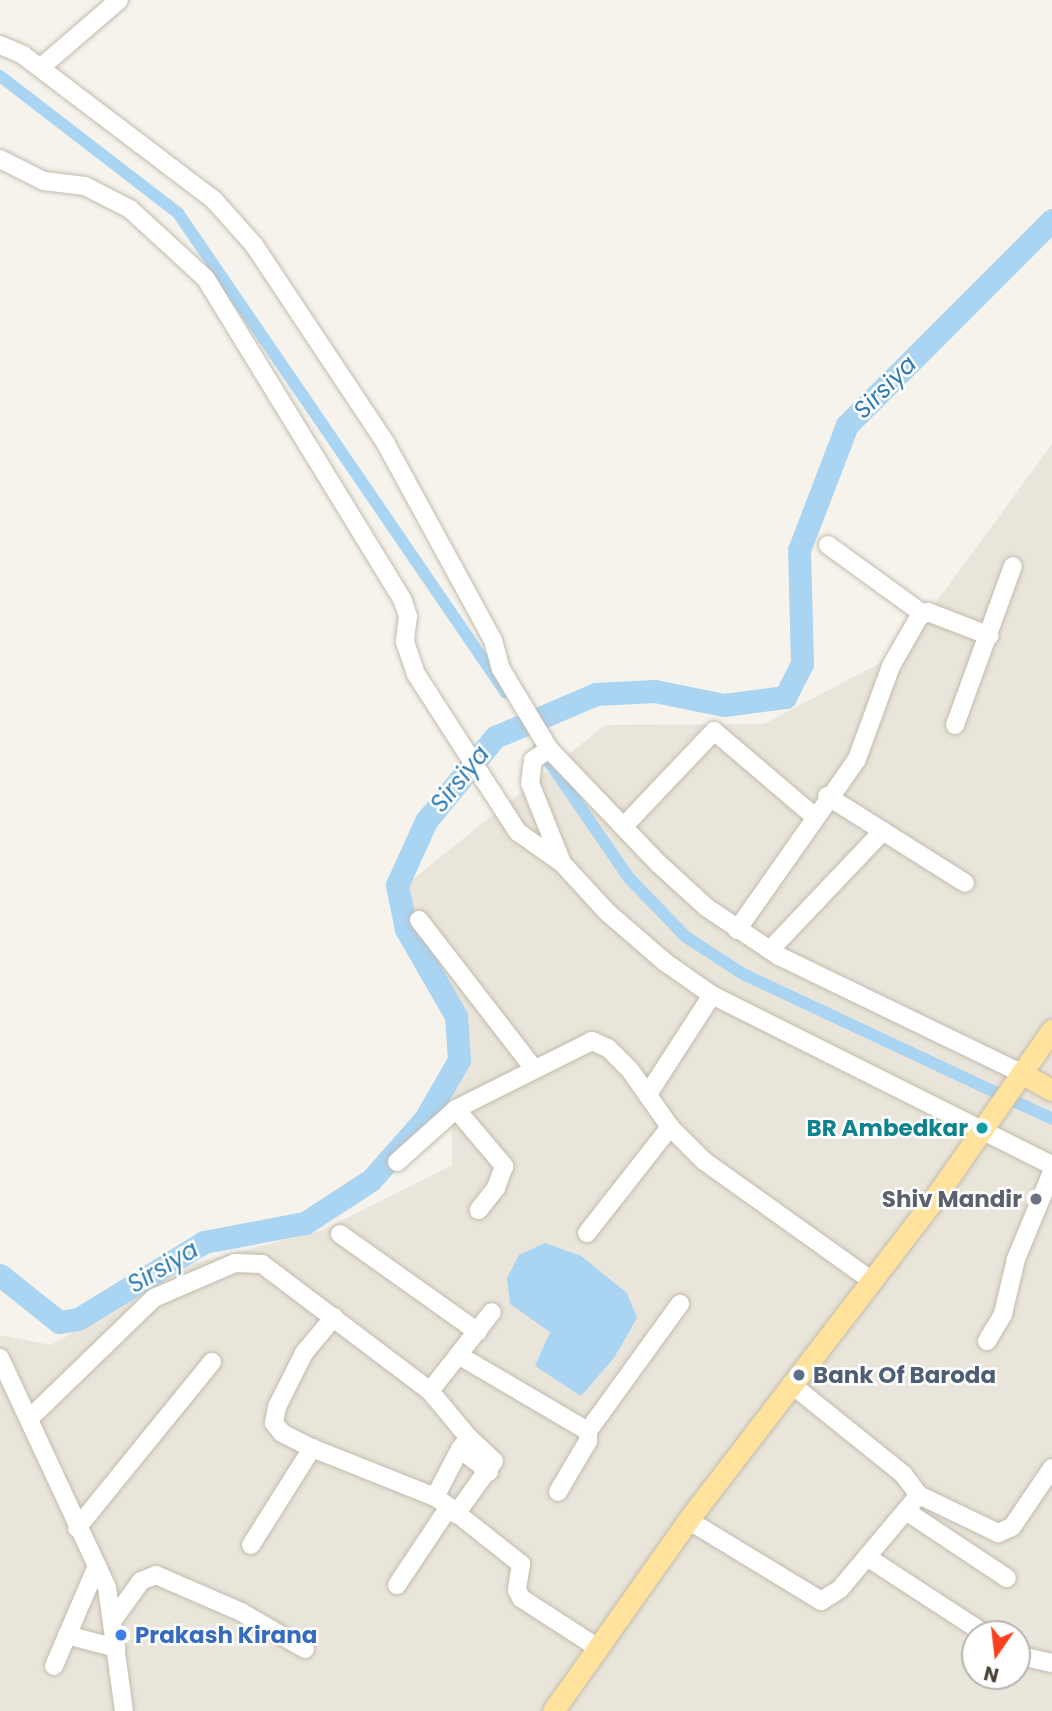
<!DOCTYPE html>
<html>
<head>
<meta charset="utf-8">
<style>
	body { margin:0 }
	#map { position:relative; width:1052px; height:1711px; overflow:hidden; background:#f6f3ec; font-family:Poppins,sans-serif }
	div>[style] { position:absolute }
	.residential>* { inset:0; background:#eae5da }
	.water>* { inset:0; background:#a9d4f2 }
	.canal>* { height:12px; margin:-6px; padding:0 6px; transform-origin:6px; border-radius:6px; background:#a9d4f2 }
	.river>* { height:23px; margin:-11.5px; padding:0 11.5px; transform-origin:11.5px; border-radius:11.5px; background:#a9d4f2 }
	.roads { filter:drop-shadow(0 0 2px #c2bbae) drop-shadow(0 0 2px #c2bbae) }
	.minor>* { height:18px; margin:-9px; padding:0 9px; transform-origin:9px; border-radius:9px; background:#fff }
	.major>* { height:21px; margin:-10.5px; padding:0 10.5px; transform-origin:10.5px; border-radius:10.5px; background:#ffe39c }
	.dots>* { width:19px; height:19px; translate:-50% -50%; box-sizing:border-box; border:4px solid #fff; border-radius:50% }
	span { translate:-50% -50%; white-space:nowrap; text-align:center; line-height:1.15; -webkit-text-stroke:5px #fff; paint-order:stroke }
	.culture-label { font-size:23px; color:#0d838f; font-weight:700 }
	.right { translate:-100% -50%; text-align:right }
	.worship-label { font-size:23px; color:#5b616d; font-weight:700 }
	.service-label { font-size:23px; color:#4e5e75; font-weight:700 }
	.left { translate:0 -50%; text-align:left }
	.shop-label { font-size:23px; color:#366cbe; font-weight:700 }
	.water-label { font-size:24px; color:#2e7ab2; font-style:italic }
	.north { position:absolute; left:961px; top:1620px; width:70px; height:70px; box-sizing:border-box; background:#fff; border:2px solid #b7b4b0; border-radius:50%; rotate:194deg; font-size:19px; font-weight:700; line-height:28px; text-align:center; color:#4b4439 }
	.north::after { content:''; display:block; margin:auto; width:24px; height:32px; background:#fc3f1d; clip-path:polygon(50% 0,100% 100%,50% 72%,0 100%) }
</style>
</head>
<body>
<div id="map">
	<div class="residential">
		<i style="clip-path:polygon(evenodd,1052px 444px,1052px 1711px,0 1711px,0 1335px,51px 1345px,195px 1263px,323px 1230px,452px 1165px,450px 1011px,403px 887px,605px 725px,764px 724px,899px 653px,1052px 444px,975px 1634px,1017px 1634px,1017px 1676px,975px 1676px,975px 1634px)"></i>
	</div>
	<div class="water">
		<i style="clip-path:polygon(545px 1243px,581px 1256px,627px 1293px,637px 1318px,614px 1358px,581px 1396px,535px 1366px,550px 1332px,510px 1304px,507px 1278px,519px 1255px)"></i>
	</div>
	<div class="canal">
		<i style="left:0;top:76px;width:225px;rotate:37.6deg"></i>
		<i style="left:178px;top:213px;width:581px;rotate:55.65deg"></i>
		<i style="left:539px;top:747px;width:159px;rotate:55.5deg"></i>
		<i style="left:629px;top:878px;width:82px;rotate:46deg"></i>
		<i style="left:686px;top:937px;width:68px;rotate:33deg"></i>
		<i style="left:743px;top:974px;width:341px;rotate:25.1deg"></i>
	</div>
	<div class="river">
		<i style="left:0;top:1275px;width:75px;rotate:38.5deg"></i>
		<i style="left:59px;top:1322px;width:19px;rotate:-9deg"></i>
		<i style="left:78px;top:1319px;width:148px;rotate:-31.4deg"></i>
		<i style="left:204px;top:1242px;width:103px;rotate:-10.7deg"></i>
		<i style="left:305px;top:1223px;width:79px;rotate:-33.1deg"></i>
		<i style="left:371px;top:1180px;width:81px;rotate:-48.5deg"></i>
		<i style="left:425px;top:1119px;width:68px;rotate:-60deg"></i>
		<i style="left:459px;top:1060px;width:44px;rotate:-93.9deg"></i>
		<i style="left:456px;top:1016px;width:100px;rotate:-119.9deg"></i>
		<i style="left:406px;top:929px;width:45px;rotate:-101.6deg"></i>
		<i style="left:397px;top:885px;width:70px;rotate:-65.6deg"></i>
		<i style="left:426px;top:821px;width:109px;rotate:-50.6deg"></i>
		<i style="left:495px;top:737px;width:110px;rotate:-23.1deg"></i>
		<i style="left:596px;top:694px;width:59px;rotate:-2.9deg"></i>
		<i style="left:655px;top:691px;width:70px;rotate:11.5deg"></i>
		<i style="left:724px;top:705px;width:62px;rotate:-7.5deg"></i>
		<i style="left:785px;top:697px;width:37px;rotate:-63deg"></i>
		<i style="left:802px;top:664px;width:114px;rotate:-91.5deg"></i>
		<i style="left:799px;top:550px;width:134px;rotate:-69deg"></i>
		<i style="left:847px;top:425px;width:290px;rotate:-45deg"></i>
	</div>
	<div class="roads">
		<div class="minor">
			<i style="left:0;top:45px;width:25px;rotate:23deg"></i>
			<i style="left:23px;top:55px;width:238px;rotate:37.2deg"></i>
			<i style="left:213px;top:199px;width:62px;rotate:48.3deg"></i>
			<i style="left:254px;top:245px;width:239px;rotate:56.4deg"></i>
			<i style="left:386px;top:444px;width:223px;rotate:61.4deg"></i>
			<i style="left:493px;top:640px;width:30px;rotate:75deg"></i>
			<i style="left:501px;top:669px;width:93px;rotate:59deg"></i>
			<i style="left:549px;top:749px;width:159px;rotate:46.3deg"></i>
			<i style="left:659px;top:864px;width:64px;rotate:42.5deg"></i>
			<i style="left:706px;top:907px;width:88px;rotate:33.9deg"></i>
			<i style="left:779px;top:956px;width:269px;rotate:25.8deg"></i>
			<i style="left:40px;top:68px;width:104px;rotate:-40.7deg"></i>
			<i style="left:0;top:159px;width:49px;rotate:26.6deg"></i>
			<i style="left:44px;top:181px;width:41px;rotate:7deg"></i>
			<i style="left:85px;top:186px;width:51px;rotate:27.1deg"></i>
			<i style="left:130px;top:209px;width:103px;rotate:42.6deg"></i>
			<i style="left:206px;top:279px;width:377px;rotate:58.5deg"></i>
			<i style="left:403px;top:601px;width:16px;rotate:72deg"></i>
			<i style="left:408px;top:616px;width:26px;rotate:97deg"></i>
			<i style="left:405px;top:642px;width:34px;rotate:71deg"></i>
			<i style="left:416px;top:674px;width:188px;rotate:57.2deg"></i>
			<i style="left:518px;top:832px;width:54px;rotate:35.2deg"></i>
			<i style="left:828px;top:545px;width:117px;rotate:36deg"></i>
			<i style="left:955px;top:725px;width:169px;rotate:-70deg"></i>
			<i style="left:549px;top:749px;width:19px;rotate:145deg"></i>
			<i style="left:533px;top:760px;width:23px;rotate:97deg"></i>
			<i style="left:530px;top:783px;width:86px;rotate:68.2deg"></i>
			<i style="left:562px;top:863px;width:67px;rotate:47.4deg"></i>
			<i style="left:607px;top:912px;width:77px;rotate:40.8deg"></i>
			<i style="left:665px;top:962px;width:57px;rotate:35.1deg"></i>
			<i style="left:712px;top:995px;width:380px;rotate:26.6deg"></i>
			<i style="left:827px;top:796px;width:163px;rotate:32.2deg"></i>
			<i style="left:624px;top:826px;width:131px;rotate:-46.5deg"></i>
			<i style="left:714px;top:731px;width:131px;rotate:40.4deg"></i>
			<i style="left:419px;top:920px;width:188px;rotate:52.3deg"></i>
			<i style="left:737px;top:930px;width:209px;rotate:-54.9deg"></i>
			<i style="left:857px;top:759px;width:99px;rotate:-69.9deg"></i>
			<i style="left:891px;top:666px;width:56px;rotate:-60.3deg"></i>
			<i style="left:919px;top:617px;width:10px;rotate:-29deg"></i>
			<i style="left:928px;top:612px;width:66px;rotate:21.2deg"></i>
			<i style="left:770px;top:950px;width:164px;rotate:-46.5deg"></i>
			<i style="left:648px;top:1094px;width:118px;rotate:-57.1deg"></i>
			<i style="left:456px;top:1109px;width:75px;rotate:49.9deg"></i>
			<i style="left:504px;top:1166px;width:23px;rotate:110deg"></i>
			<i style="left:496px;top:1188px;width:28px;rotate:128deg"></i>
			<i style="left:397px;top:1162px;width:79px;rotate:-41.9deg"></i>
			<i style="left:456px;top:1109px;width:152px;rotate:-26.6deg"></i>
			<i style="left:592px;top:1041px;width:17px;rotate:24deg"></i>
			<i style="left:608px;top:1048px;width:31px;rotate:45deg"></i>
			<i style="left:630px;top:1070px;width:70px;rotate:54.9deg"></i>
			<i style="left:670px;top:1127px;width:48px;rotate:45deg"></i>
			<i style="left:704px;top:1161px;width:206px;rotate:35.5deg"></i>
			<i style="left:587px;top:1233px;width:135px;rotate:-51.9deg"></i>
			<i style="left:340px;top:1234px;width:169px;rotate:35.4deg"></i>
			<i style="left:334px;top:1317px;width:47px;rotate:129.8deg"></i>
			<i style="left:304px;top:1353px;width:60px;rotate:116.6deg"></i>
			<i style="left:277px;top:1407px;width:16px;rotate:101deg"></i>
			<i style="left:274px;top:1423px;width:13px;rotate:51deg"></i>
			<i style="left:282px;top:1433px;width:34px;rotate:27deg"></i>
			<i style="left:312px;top:1448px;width:132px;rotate:21.7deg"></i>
			<i style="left:987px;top:1341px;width:31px;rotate:-59deg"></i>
			<i style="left:1003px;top:1314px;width:57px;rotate:-76.7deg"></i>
			<i style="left:1016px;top:1259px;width:94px;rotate:-67.5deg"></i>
			<i style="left:460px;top:1356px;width:148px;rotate:30.4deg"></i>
			<i style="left:588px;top:1431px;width:10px;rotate:90deg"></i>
			<i style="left:588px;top:1441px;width:59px;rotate:120.5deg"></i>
			<i style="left:0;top:1358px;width:253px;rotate:65deg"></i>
			<i style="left:107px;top:1587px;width:125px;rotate:82.2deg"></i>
			<i style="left:791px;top:1384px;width:144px;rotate:38.8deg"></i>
			<i style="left:903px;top:1474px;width:26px;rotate:53deg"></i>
			<i style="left:919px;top:1495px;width:88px;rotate:25.7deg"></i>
			<i style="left:998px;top:1533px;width:15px;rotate:-23deg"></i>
			<i style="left:1012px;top:1527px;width:71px;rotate:-55.9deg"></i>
			<i style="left:430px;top:1391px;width:100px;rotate:-51.9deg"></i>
			<i style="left:30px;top:1418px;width:173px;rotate:-44.1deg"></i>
			<i style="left:154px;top:1298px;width:88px;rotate:-23.4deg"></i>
			<i style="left:235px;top:1263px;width:27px;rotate:2deg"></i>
			<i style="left:262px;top:1264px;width:211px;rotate:37.1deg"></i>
			<i style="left:430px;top:1391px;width:61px;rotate:50.3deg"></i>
			<i style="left:469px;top:1438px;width:14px;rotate:129deg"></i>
			<i style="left:460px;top:1449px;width:37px;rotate:38deg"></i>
			<i style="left:588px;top:1431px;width:157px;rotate:-54.1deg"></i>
			<i style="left:449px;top:1507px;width:92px;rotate:38.4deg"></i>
			<i style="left:521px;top:1564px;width:26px;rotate:99deg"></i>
			<i style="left:517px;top:1590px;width:9px;rotate:63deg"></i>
			<i style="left:521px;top:1598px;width:92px;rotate:33deg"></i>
			<i style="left:906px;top:1511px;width:121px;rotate:33.6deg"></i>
			<i style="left:456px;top:1514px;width:65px;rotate:-54.4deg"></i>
			<i style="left:494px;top:1461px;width:34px;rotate:-137deg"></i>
			<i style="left:688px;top:1520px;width:156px;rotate:31.3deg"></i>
			<i style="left:821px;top:1601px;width:22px;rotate:-32deg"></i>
			<i style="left:840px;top:1589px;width:123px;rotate:-50deg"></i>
			<i style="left:77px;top:1528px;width:214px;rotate:-50.9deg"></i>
			<i style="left:251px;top:1545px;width:115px;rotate:-57.8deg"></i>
			<i style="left:867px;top:1557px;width:141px;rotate:33.1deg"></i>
			<i style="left:397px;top:1585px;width:94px;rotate:-56.3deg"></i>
			<i style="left:449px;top:1507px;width:17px;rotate:-144deg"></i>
			<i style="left:435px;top:1497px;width:54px;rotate:-62.5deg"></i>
			<i style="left:113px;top:1620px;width:48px;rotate:-54.3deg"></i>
			<i style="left:141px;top:1581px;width:16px;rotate:-22deg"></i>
			<i style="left:156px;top:1575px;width:93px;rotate:23.5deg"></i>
			<i style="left:241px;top:1612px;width:74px;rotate:30deg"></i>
			<i style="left:67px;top:1635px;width:51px;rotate:14.9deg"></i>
			<i style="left:1017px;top:1655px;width:36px;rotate:13deg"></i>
			<i style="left:54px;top:1666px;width:109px;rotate:-66.7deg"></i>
		</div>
		<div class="major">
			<i style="left:1021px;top:1073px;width:35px;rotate:29deg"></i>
			<i style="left:553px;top:1711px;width:234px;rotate:-54.7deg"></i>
			<i style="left:688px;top:1520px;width:396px;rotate:-52.5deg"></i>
			<i style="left:929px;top:1206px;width:215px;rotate:-55.1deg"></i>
		</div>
	</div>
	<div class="dots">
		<i style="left:982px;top:1128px;background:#0f9aa8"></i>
		<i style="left:1036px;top:1199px;background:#6b7280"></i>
		<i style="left:799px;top:1375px;background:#5c6f8a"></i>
		<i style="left:121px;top:1635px;background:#3f7fe0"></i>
	</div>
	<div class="culture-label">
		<span class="right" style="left:968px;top:1128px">BR Ambedkar</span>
	</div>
	<div class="worship-label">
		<span class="right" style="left:1022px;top:1199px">Shiv Mandir</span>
	</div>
	<div class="service-label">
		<span class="left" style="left:813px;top:1375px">Bank Of Baroda</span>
	</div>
	<div class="shop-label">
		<span class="left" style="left:135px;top:1635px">Prakash Kirana</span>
	</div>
	<div class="water-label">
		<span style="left:885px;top:387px;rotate:-45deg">Sirsiya</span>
		<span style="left:460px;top:779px;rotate:-51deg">Sirsiya</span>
		<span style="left:163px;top:1267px;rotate:-31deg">Sirsiya</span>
	</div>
	<div class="north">N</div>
</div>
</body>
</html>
